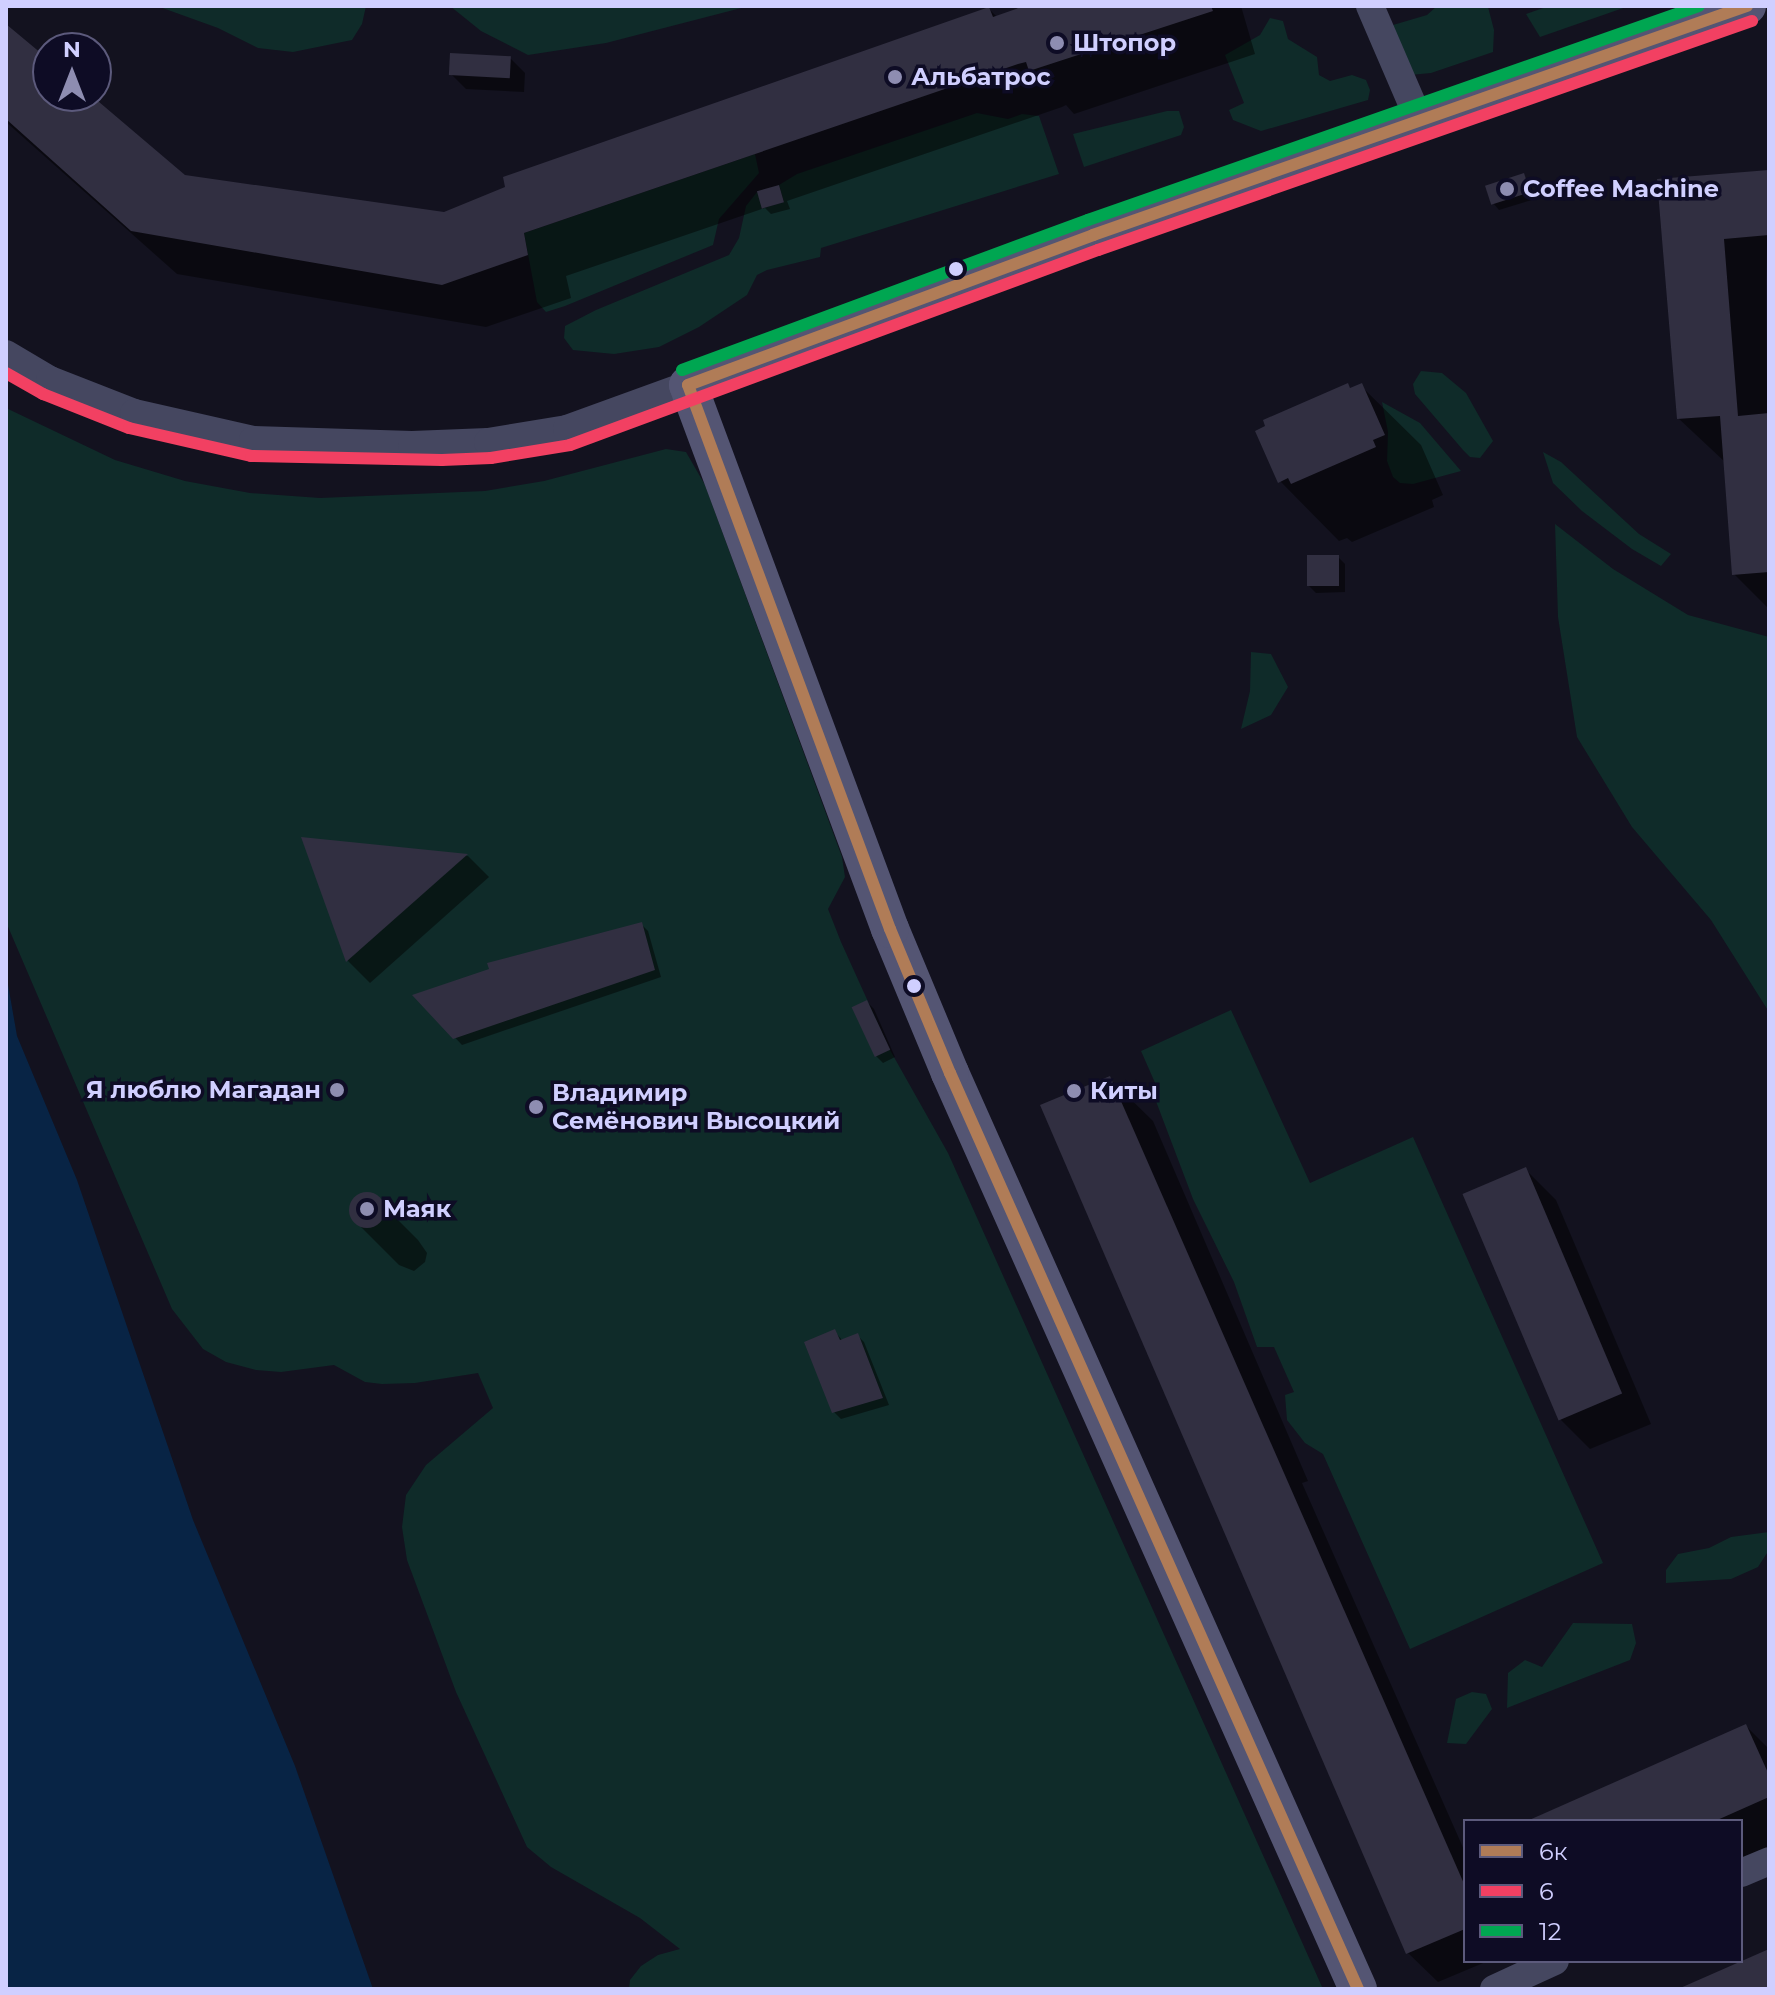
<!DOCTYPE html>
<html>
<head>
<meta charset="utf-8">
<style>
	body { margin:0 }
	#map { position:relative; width:1775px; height:1995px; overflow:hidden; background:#13121f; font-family:Montserrat,sans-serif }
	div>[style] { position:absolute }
	.green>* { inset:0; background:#0f2b29 }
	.water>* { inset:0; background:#082445 }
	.shadow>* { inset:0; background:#0007 }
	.building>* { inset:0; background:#312f41; transform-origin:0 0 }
	.round { border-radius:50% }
	.street>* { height:28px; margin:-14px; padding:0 14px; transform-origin:14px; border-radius:14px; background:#454760 }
	.secondary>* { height:38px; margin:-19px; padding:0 19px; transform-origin:19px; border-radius:19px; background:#545573 }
	.bus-1>* { height:12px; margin:-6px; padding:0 6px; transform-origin:6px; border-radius:6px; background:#b07c57 }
	.bus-2>* { height:12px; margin:-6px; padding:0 6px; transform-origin:6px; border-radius:6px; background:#f24062 }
	.bus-3>* { height:12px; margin:-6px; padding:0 6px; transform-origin:6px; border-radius:6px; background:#00a651 }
	.dots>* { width:22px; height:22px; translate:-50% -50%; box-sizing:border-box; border:4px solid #0e0c25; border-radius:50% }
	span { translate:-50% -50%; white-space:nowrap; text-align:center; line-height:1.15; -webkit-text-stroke:7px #0e0c25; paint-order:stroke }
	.poi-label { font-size:24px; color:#d0cfff; font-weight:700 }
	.left { translate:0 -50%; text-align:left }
	.right { translate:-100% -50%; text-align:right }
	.frame { position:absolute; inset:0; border:8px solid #d0cfff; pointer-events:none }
	.legend { position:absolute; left:1463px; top:1819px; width:280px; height:144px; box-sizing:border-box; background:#0e0c25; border:2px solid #5c5a7c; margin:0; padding:10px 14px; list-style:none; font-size:24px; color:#d0cfff }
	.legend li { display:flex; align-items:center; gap:16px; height:40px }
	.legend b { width:40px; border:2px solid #5c5a7c }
	.north { position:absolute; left:32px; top:32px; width:80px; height:80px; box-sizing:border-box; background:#0e0c25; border:2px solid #5c5a7c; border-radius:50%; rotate:0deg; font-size:22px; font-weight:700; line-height:32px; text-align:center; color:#d0cfff }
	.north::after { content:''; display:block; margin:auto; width:28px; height:36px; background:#8e8db1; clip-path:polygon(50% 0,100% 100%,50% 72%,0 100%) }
</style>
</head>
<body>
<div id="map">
	<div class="green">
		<i style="clip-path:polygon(157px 6px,366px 6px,362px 24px,352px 40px,293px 52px,258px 48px,218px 28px)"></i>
		<i style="clip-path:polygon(450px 6px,749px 6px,606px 43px,528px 55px,481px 31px)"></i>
		<i style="clip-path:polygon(1437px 6px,1488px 7px,1494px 30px,1493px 52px,1431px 73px,1410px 75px,1393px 25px,1427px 15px)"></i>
		<i style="clip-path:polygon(1549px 6px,1629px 6px,1540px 37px,1526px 14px)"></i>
		<i style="clip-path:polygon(1270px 18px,1283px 21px,1288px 39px,1317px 57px,1319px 75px,1330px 81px,1352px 75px,1366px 80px,1370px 90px,1368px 100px,1261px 131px,1233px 120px,1229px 110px,1244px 103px,1225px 55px,1260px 35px)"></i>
		<i style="clip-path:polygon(1167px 111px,1179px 111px,1184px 127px,1181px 135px,1084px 167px,1073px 134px)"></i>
		<i style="clip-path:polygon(977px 113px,1008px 119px,1022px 114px,1039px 116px,1059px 174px,821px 248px,820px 257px,767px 270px,757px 275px,747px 295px,699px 327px,659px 347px,614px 354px,573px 350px,564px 338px,565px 326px,596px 310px,729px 255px,739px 238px,746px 206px,757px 192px,763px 208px,784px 202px,779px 185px,797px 174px)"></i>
		<i style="clip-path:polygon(755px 154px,759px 173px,719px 219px,713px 245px,565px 306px,546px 312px,537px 302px,524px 233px)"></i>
		<i style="clip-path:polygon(1421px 371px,1442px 373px,1466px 393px,1493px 441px,1480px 458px,1470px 457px,1463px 450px,1415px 394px,1413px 384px)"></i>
		<i style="clip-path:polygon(1382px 402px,1420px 423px,1461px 471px,1413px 484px,1400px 483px,1393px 477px,1387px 461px,1388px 432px)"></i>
		<i style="clip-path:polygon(6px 408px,115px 460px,185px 481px,250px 493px,320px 498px,485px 491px,544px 481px,666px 449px,686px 452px,705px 485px,842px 857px,845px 877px,828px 909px,841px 942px,890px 1050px,948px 1153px,1323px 1989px,629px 1989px,630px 1980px,641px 1966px,658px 1955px,680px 1949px,640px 1918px,551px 1867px,527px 1847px,456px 1692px,407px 1560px,402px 1527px,406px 1495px,426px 1465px,493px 1408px,478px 1373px,415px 1383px,382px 1384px,365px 1382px,334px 1365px,281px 1372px,256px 1370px,226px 1362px,203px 1349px,172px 1309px,6px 922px)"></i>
		<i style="clip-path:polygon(1543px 452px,1561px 462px,1639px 534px,1671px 554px,1661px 566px,1632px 549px,1582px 511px,1553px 483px)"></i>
		<i style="clip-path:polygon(1555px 524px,1613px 569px,1688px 615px,1769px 637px,1769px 1012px,1711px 920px,1632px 827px,1577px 737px,1558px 617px)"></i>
		<i style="clip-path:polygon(1251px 652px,1271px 654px,1288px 687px,1271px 715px,1241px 729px,1250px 691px)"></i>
		<i style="clip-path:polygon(1231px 1010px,1310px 1183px,1413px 1137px,1603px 1563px,1410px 1649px,1323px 1454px,1305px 1443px,1287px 1420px,1285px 1395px,1294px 1392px,1274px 1347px,1257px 1347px,1234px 1282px,1193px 1199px,1154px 1096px,1156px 1085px,1141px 1051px)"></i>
		<i style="clip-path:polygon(1769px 1532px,1769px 1550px,1758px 1567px,1731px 1579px,1666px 1583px,1666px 1570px,1678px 1554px,1709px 1548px,1731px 1537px)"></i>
		<i style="clip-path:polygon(1573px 1623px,1632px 1624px,1636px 1643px,1630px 1660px,1507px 1708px,1508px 1673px,1525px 1660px,1542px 1667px)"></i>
		<i style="clip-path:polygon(1472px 1692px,1486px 1694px,1492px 1709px,1466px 1744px,1447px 1743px,1456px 1699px)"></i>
	</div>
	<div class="water">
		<i style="clip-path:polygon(6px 973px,17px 1036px,77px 1180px,193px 1520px,295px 1766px,373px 1989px,6px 1989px)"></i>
	</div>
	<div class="shadow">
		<i style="clip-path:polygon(1031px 6px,1241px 6px,1255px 54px,1074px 114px,1066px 105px,1062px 107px,787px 201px,790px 209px,771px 214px,765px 208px,566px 276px,571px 298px,486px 327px,177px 274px,6px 122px,6px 26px,48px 62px,48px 96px,89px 96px,184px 177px,444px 214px,989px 9px,997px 17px)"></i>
		<i style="clip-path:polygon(510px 58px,525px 73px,524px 92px,466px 89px,451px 74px)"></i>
		<i style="clip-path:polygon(1769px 172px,1766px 281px,1769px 609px,1734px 574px,1725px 462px,1678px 418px,1660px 181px)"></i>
		<i style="clip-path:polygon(1523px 176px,1530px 182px,1535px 199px,1499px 210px,1493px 203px)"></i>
		<i style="clip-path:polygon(1347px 385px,1352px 390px,1361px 386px,1421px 445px,1443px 495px,1432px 500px,1434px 507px,1352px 542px,1347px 538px,1339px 541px,1280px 481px)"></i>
		<i style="clip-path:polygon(1338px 557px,1345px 564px,1345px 592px,1316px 593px,1309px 586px)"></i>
		<i style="clip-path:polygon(304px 839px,468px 856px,489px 877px,370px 983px,348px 961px)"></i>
		<i style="clip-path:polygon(641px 924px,648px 931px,661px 977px,462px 1045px,416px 996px)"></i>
		<i style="clip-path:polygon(867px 1002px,874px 1009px,895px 1057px,883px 1063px,876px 1056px)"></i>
		<i style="clip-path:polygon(1109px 1078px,1153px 1121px,1308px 1481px,1302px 1483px,1465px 1852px,1465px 1961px,1488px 1961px,1438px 1982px,1408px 1953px)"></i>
		<i style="clip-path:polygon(1526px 1170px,1556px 1200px,1651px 1424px,1590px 1449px,1560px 1419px)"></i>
		<i style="clip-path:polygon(363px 1195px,374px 1196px,418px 1240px,427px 1253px,425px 1262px,414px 1271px,399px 1265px,355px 1221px,351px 1211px,354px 1201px)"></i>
		<i style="clip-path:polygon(835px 1332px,843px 1341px,857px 1335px,864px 1342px,889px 1405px,841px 1419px,834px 1412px)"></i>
		<i style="clip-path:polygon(1746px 1726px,1769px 1749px,1769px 1859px,1741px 1872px,1741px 1821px,1532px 1821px)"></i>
	</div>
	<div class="building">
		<i style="clip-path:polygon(1024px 6px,1211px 6px,1213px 11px,1029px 71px,1026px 62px,1018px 64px,524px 233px,528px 255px,442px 285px,131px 231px,6px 119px,6px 24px,48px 59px,48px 96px,92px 96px,185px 175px,444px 212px,505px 187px,503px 177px,989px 7px,993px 17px)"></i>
		<i style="left:450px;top:53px;width:61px;height:22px;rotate:3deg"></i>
		<i style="clip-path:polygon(1769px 170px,1769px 235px,1724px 239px,1738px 416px,1769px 413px,1769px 572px,1732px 575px,1720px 416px,1677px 419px,1657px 179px)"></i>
		<i style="left:1524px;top:173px;width:20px;height:41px;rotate:72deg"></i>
		<i style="left:779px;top:185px;width:18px;height:23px;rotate:74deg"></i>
		<i style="clip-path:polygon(1348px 383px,1350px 388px,1362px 383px,1385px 435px,1373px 440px,1376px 447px,1291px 484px,1288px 478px,1278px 483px,1255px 431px,1265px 426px,1263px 420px)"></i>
		<i style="left:1339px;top:555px;width:31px;height:32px;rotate:90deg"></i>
		<i style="clip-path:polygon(301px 837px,468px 854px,346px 962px)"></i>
		<i style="clip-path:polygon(642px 922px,655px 970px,453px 1039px,412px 995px,489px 969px,487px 963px)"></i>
		<i style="left:867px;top:1000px;width:55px;height:17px;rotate:65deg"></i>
		<i style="clip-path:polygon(1110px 1076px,1465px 1886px,1465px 1929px,1406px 1954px,1040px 1105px)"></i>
		<i style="left:1526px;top:1167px;width:246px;height:69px;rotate:67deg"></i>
		<i class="round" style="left:349px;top:1192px;width:36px;height:36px"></i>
		<i style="clip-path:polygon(835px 1329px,840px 1340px,858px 1333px,883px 1398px,832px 1413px,804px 1342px)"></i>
		<i style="clip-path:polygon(1746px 1724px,1769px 1775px,1769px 1797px,1715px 1821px,1527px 1821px)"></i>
		<i style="clip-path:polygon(1769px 1949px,1769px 1989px,1678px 1989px)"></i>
	</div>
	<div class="street">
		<i style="left:1370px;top:6px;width:124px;rotate:66.7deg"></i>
		<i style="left:6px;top:354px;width:51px;rotate:30.6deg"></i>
		<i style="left:50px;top:380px;width:90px;rotate:21.4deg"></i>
		<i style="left:134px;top:413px;width:122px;rotate:12.8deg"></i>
		<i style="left:253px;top:440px;width:159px;rotate:1.8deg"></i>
		<i style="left:412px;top:445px;width:76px;rotate:-2.3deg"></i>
		<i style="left:488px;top:442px;width:80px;rotate:-9.3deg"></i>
		<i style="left:567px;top:429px;width:129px;rotate:-20deg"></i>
		<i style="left:1741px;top:1873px;width:30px;rotate:-23deg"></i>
		<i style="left:1494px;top:1989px;width:67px;rotate:-24.7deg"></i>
	</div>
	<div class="secondary">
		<i style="left:1358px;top:1989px;width:1003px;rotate:-114.01deg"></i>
		<i style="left:950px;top:1073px;width:156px;rotate:-112.6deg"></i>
		<i style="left:890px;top:929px;width:580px;rotate:-110.37deg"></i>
		<i style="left:688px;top:385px;width:432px;rotate:-20.3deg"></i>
		<i style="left:1093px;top:235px;width:693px;rotate:-19.3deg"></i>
	</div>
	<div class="bus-1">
		<i style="left:688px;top:385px;width:580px;rotate:69.63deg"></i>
		<i style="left:890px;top:929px;width:156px;rotate:67.4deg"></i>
		<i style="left:950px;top:1073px;width:1003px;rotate:65.99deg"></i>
		<i style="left:688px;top:385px;width:432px;rotate:-20.3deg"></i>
		<i style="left:1093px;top:235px;width:693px;rotate:-19.3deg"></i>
	</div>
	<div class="bus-2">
		<i style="left:6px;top:373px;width:43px;rotate:29.6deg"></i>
		<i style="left:43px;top:394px;width:92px;rotate:21.6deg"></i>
		<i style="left:129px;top:428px;width:125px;rotate:12.9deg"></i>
		<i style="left:251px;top:456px;width:191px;rotate:1.2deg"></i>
		<i style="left:442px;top:460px;width:49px;rotate:-2.3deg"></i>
		<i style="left:491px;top:458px;width:80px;rotate:-9.3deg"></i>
		<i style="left:570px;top:445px;width:563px;rotate:-20.27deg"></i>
		<i style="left:1098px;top:250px;width:693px;rotate:-19.3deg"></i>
	</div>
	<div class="bus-3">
		<i style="left:682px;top:370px;width:433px;rotate:-20.3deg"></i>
		<i style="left:1088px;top:220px;width:647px;rotate:-19.3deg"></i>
	</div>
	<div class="dots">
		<i style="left:1057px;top:43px;background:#8e8db1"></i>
		<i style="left:895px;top:77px;background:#8e8db1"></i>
		<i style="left:1507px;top:189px;background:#8e8db1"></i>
		<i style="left:956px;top:269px;background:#d0cfff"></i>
		<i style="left:914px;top:986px;background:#d0cfff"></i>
		<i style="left:337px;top:1090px;background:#8e8db1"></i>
		<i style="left:1074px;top:1091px;background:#8e8db1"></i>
		<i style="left:536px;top:1107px;background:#8e8db1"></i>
		<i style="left:367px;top:1209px;background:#8e8db1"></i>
	</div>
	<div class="poi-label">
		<span class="left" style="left:1073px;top:43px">Штопор</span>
		<span class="left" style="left:911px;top:77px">Альбатрос</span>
		<span class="left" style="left:1523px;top:189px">Coffee Machine</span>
		<span class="right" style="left:321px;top:1090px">Я люблю Магадан</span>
		<span class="left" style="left:1090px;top:1091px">Киты</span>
		<span class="left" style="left:552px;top:1107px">Владимир<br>Семёнович Высоцкий</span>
		<span class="left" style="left:383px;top:1209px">Маяк</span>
	</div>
	<div class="frame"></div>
	<ul class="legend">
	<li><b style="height:10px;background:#b07c57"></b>6к</li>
	<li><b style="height:10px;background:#f24062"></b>6</li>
	<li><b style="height:10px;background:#00a651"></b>12</li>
	</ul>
	<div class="north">N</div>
</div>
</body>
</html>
